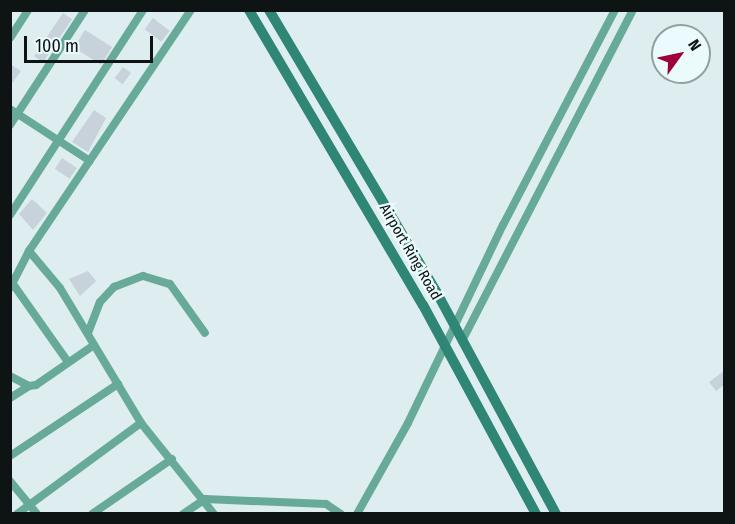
<!DOCTYPE html>
<html>
<head>
<meta charset="utf-8">
<style>
	body { margin:0 }
	#map { position:relative; width:735px; height:524px; overflow:hidden; background:#deedf0; font-family:"Fira Sans Condensed",sans-serif }
	div>[style] { position:absolute }
	.building>* { inset:0; background:#c8d2db; transform-origin:0 0 }
	.minor>* { height:8px; margin:-4px; padding:0 4px; transform-origin:4px; border-radius:4px; background:#68aa9a }
	.secondary>* { height:10px; margin:-5px; padding:0 5px; transform-origin:5px; border-radius:5px; background:#2f8675 }
	span { translate:-50% -50%; white-space:nowrap; text-align:center; line-height:1.15; -webkit-text-stroke:5px #ebfbfd; paint-order:stroke }
	.street-label { font-size:15px; color:#0e1314 }
	.frame { position:absolute; inset:0; border:12px solid #0e1314; pointer-events:none }
	.north { position:absolute; left:651px; top:24px; width:60px; height:60px; box-sizing:border-box; background:#ebfbfd; border:2px solid #939ea0; border-radius:50%; rotate:57deg; font-size:16px; font-weight:700; line-height:24px; text-align:center; color:#0e1314 }
	.north::after { content:''; display:block; margin:auto; width:21px; height:27px; background:#a0003a; clip-path:polygon(50% 0,100% 100%,50% 72%,0 100%) }
	.scale { position:absolute; left:24px; top:36px; width:129px; height:27px; box-sizing:border-box; border:3px solid #0e1314; border-top:0; padding-left:8px; font-size:18px; line-height:21px; white-space:nowrap; color:#0e1314; -webkit-text-stroke:4px #ebfbfd; paint-order:stroke }
</style>
</head>
<body>
<div id="map">
	<div class="building">
		<i style="left:63px;top:13px;width:11px;height:52px;rotate:34deg"></i>
		<i style="left:153px;top:18px;width:21px;height:14px;rotate:37deg"></i>
		<i style="left:85px;top:30px;width:32px;height:21px;rotate:32deg"></i>
		<i style="clip-path:polygon(10px 64px,21px 71px,10px 86px)"></i>
		<i style="left:123px;top:67px;width:10px;height:14px;rotate:37deg"></i>
		<i style="clip-path:polygon(94px 110px,106px 118px,88px 152px,72px 142px)"></i>
		<i style="left:62px;top:158px;width:18px;height:13px;rotate:34deg"></i>
		<i style="clip-path:polygon(32px 199px,47px 213px,33px 230px,19px 214px)"></i>
		<i style="clip-path:polygon(88px 271px,96px 281px,80px 296px,69px 279px)"></i>
		<i style="clip-path:polygon(724px 371px,724px 385px,716px 391px,709px 382px)"></i>
	</div>
	<div class="minor">
		<i style="left:10px;top:38px;width:33px;rotate:-57deg"></i>
		<i style="left:10px;top:109px;width:95px;rotate:33deg"></i>
		<i style="left:10px;top:125px;width:137px;rotate:-56.9deg"></i>
		<i style="left:10px;top:215px;width:244px;rotate:-57deg"></i>
		<i style="left:29px;top:251px;width:48px;rotate:50deg"></i>
		<i style="left:60px;top:288px;width:157px;rotate:59deg"></i>
		<i style="left:141px;top:423px;width:117px;rotate:51.3deg"></i>
		<i style="left:13px;top:284px;width:95px;rotate:54.8deg"></i>
		<i style="left:10px;top:288px;width:42px;rotate:-62.8deg"></i>
		<i style="left:29px;top:251px;width:290px;rotate:-56.1deg"></i>
		<i style="left:88px;top:333px;width:33px;rotate:-69deg"></i>
		<i style="left:100px;top:302px;width:21px;rotate:-47deg"></i>
		<i style="left:114px;top:287px;width:31px;rotate:-21deg"></i>
		<i style="left:143px;top:276px;width:28px;rotate:17deg"></i>
		<i style="left:170px;top:284px;width:60px;rotate:54.5deg"></i>
		<i style="left:462px;top:341px;width:373px;rotate:-62.7deg"></i>
		<i style="left:10px;top:376px;width:21px;rotate:28deg"></i>
		<i style="left:29px;top:386px;width:7px;rotate:-8deg"></i>
		<i style="left:36px;top:385px;width:70px;rotate:-34.6deg"></i>
		<i style="left:10px;top:398px;width:22px;rotate:-32deg"></i>
		<i style="left:10px;top:456px;width:130px;rotate:-33.7deg"></i>
		<i style="left:10px;top:481px;width:43px;rotate:50.7deg"></i>
		<i style="left:17px;top:514px;width:154px;rotate:-36.3deg"></i>
		<i style="left:92px;top:514px;width:97px;rotate:-34.5deg"></i>
		<i style="left:183px;top:514px;width:27px;rotate:-34deg"></i>
		<i style="left:205px;top:499px;width:121px;rotate:2.4deg"></i>
		<i style="left:326px;top:504px;width:18px;rotate:34deg"></i>
		<i style="left:357px;top:514px;width:104px;rotate:-60.7deg"></i>
		<i style="left:408px;top:423px;width:220px;rotate:-64.4deg"></i>
		<i style="left:503px;top:225px;width:242px;rotate:-62.5deg"></i>
	</div>
	<div class="secondary">
		<i style="left:249px;top:10px;width:342px;rotate:59.5deg"></i>
		<i style="left:423px;top:305px;width:238px;rotate:61.6deg"></i>
		<i style="left:269px;top:10px;width:329px;rotate:59.3deg"></i>
		<i style="left:437px;top:293px;width:251px;rotate:61.7deg"></i>
	</div>
	<div class="street-label">
		<span style="left:410px;top:252px;rotate:60deg">Airport Ring Road</span>
	</div>
	<div class="frame"></div>
	<div class="north">N</div>
	<div class="scale">100 m</div>
</div>
</body>
</html>
